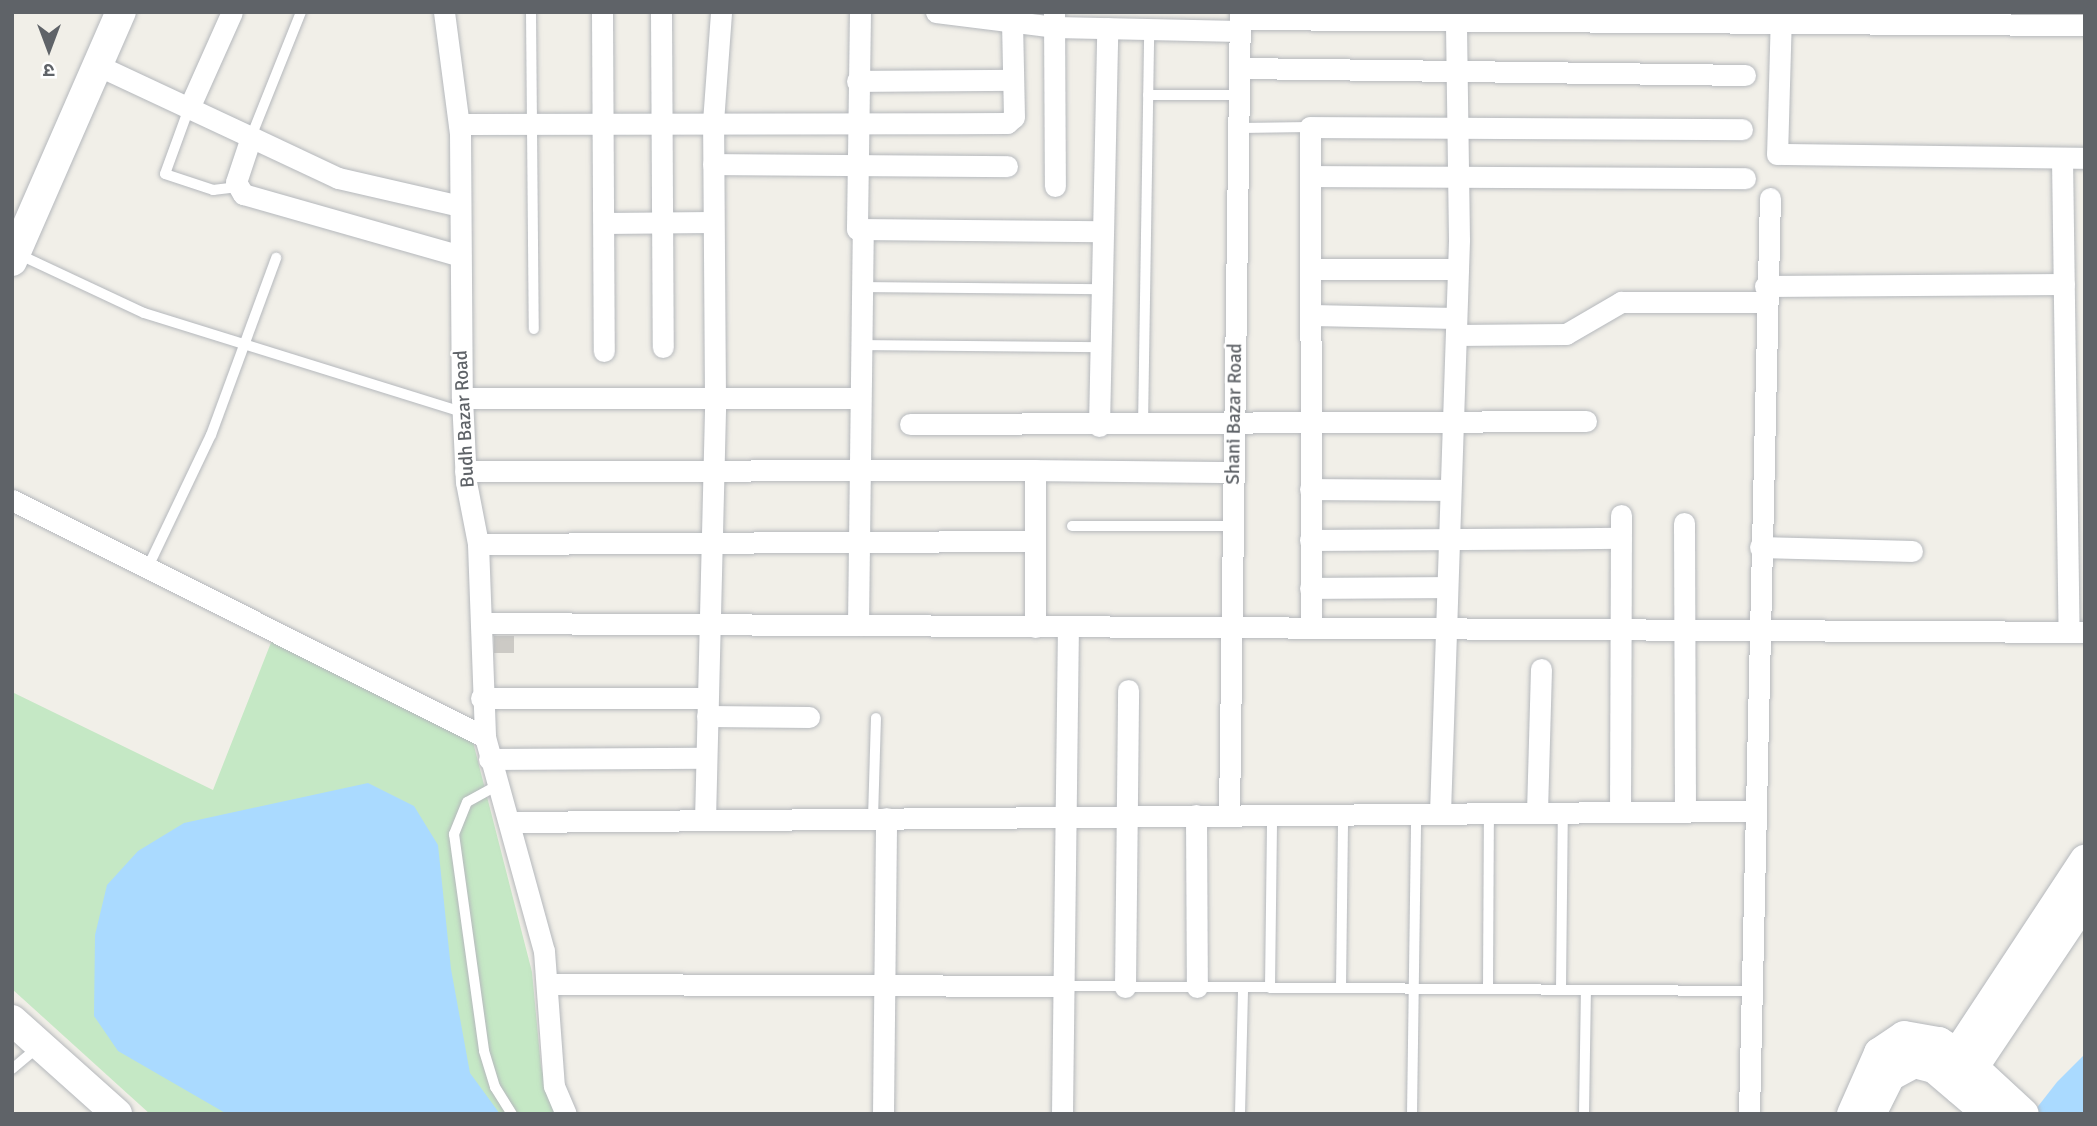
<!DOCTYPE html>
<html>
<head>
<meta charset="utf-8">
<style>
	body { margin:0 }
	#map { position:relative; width:2097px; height:1126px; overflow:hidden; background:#f1efe8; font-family:Signika,"Noto Sans Devanagari",sans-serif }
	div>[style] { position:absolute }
	.green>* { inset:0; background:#c5e8c5 }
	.water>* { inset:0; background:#aadaff }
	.building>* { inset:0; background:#cccac5; transform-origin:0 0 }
	.roads { filter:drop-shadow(0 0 2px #b5b8bc) drop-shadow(0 0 2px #b5b8bc) }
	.lane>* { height:10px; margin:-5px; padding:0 5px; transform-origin:5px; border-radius:5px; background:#fff }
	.street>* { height:21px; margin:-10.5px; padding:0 10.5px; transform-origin:10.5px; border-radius:10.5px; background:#fff }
	.secondary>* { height:30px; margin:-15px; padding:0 15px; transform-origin:15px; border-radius:15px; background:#fff }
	span { translate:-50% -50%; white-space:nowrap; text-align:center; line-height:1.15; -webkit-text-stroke:5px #fff; paint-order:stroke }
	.street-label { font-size:19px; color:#5f6368 }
	.frame { position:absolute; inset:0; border:14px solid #5f6368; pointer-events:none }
	.north { position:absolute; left:14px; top:14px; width:70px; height:70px; -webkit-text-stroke:5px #fff; paint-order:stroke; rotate:180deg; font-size:19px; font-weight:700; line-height:28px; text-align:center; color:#5f6368 }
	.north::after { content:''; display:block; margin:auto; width:24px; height:32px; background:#5f6368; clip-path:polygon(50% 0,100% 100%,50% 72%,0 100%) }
</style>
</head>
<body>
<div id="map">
	<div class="green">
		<i style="clip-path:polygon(272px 640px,473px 742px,532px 972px,541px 1067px,556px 1114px,150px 1114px,12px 989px,12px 692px,213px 790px)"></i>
	</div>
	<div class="water">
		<i style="clip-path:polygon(368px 783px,414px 806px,438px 845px,451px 969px,470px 1073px,500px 1114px,227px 1114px,118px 1051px,94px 1016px,95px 935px,107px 885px,138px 851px,184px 823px)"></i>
		<i style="clip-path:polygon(2085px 1054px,2085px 1114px,2032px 1114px,2057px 1082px)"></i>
	</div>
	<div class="building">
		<i style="left:494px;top:636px;width:20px;height:17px"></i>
	</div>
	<div class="roads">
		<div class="lane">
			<i style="left:531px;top:12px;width:317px;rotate:89.5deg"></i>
			<i style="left:1148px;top:95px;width:92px"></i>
			<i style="left:189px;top:108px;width:70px;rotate:110deg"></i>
			<i style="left:165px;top:174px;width:51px;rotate:18.4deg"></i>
			<i style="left:213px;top:190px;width:23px;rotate:-7deg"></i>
			<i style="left:1241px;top:128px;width:69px;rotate:-0.8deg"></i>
			<i style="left:251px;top:137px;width:135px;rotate:-68.2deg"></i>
			<i style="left:18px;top:254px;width:139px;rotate:25.1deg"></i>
			<i style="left:144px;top:313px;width:333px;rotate:17.3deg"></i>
			<i style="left:862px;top:287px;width:240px;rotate:0.5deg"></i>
			<i style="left:861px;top:345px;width:240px;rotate:0.5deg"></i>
			<i style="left:1143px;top:426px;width:397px;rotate:-89.1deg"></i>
			<i style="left:1072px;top:526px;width:161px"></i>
			<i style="left:147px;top:569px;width:148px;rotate:-64.5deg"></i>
			<i style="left:211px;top:435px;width:189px;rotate:-69.8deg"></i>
			<i style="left:498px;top:785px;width:35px;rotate:151deg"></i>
			<i style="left:467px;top:802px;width:35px;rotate:112deg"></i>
			<i style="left:454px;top:834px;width:219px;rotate:82.1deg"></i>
			<i style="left:484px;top:1051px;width:38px;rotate:73deg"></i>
			<i style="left:495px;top:1087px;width:32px;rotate:58deg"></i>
			<i style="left:873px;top:818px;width:100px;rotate:-88.3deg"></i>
			<i style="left:1063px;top:986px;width:689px;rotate:0.42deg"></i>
			<i style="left:1270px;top:988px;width:173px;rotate:-89.3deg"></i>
			<i style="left:1341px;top:988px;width:174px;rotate:-89.3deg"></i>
			<i style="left:1488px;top:989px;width:176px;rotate:-89.7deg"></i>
			<i style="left:1561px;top:989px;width:177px;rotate:-89.4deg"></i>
			<i style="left:12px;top:1069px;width:35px;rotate:-40deg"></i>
			<i style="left:1240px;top:1114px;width:126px;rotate:-88.6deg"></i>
			<i style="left:1412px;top:1114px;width:301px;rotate:-89.2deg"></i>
			<i style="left:1584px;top:1114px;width:124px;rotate:-89.1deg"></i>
		</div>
		<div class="street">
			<i style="left:444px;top:12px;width:123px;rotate:82.5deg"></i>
			<i style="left:460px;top:134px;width:264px;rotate:89.6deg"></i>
			<i style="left:462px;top:398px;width:84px;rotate:87.3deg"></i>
			<i style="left:466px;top:482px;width:63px;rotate:79deg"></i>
			<i style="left:478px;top:544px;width:193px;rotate:87.9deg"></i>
			<i style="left:485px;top:737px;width:222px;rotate:74.6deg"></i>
			<i style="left:544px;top:951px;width:135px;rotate:85.8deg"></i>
			<i style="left:554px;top:1086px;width:30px;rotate:67deg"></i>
			<i style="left:602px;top:12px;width:339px;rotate:89.7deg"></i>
			<i style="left:661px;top:12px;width:335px;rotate:89.7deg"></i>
			<i style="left:860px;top:12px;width:217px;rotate:90.8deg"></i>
			<i style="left:857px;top:229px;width:246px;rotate:0.5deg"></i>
			<i style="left:936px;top:12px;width:119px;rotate:7.2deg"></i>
			<i style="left:1054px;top:27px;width:186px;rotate:1.2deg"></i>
			<i style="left:1054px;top:12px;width:174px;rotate:89.7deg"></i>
			<i style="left:1781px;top:13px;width:141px;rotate:91.6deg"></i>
			<i style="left:1777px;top:154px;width:308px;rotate:0.7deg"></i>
			<i style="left:1240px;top:19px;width:845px;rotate:0.41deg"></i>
			<i style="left:97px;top:65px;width:170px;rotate:25.1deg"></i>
			<i style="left:1240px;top:68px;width:505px;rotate:0.79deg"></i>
			<i style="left:857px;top:81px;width:156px;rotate:-0.4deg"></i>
			<i style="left:189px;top:108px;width:105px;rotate:-65.9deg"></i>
			<i style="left:459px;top:124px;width:548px;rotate:-0.1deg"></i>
			<i style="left:1007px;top:123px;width:9px;rotate:-41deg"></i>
			<i style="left:1014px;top:117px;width:94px;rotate:-91.2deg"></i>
			<i style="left:2062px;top:158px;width:474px;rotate:89.2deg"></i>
			<i style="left:713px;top:164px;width:294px;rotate:0.4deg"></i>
			<i style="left:1311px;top:176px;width:434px;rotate:0.3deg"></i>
			<i style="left:460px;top:206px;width:125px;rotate:-167.1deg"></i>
			<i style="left:338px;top:178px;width:96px;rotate:-154.8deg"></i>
			<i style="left:251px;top:137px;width:47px;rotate:108.4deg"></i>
			<i style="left:236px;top:182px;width:14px;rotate:60deg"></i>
			<i style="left:243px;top:194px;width:226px;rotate:15.9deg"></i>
			<i style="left:604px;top:223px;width:108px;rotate:-0.5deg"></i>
			<i style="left:1312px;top:269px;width:146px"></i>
			<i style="left:1765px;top:286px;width:299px;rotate:-0.4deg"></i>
			<i style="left:1311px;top:315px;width:145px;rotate:1.2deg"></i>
			<i style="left:1456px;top:335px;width:110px;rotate:-0.5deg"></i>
			<i style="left:1566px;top:334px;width:64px;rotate:-30.2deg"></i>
			<i style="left:1621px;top:302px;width:143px"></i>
			<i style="left:462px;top:398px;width:398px"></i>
			<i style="left:910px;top:424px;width:676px;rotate:-0.25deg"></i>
			<i style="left:1099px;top:426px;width:398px;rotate:-88.8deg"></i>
			<i style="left:465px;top:471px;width:570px;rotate:-0.1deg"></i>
			<i style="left:1310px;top:489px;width:140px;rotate:0.4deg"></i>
			<i style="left:12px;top:500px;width:529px;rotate:26.61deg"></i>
			<i style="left:1684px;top:523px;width:288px;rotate:89.8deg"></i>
			<i style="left:1310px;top:540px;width:311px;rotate:-0.4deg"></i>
			<i style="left:478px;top:544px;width:556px;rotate:-0.31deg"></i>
			<i style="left:1760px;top:547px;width:152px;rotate:1.5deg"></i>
			<i style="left:1310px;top:588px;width:137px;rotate:-0.4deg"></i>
			<i style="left:481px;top:623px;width:1604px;rotate:0.32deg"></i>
			<i style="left:858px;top:625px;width:394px;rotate:-89.3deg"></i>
			<i style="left:1311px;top:625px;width:498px;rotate:-90.1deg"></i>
			<i style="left:1310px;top:127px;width:432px;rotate:0.3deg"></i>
			<i style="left:1035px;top:627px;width:157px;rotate:-90deg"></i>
			<i style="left:1035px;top:470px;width:199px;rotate:0.6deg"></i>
			<i style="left:481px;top:698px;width:226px"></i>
			<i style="left:707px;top:716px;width:102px;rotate:0.6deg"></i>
			<i style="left:489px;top:759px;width:217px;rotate:-0.3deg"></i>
			<i style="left:1537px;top:812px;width:143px;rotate:-88.4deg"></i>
			<i style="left:1620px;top:812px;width:297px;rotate:-89.8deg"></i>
			<i style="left:1440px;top:813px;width:573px;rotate:-88.1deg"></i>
			<i style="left:1459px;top:240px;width:228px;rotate:-90.8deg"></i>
			<i style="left:1196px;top:815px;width:172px;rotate:89.7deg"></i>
			<i style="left:1229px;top:815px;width:803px;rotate:-89.22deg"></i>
			<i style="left:705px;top:820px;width:422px;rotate:-88.6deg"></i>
			<i style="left:715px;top:398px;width:276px;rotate:-90.4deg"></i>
			<i style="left:713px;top:122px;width:110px;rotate:-85.8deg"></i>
			<i style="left:512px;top:822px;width:1243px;rotate:-0.51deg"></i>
			<i style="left:551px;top:984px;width:512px;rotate:0.22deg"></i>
			<i style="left:1125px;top:987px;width:297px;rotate:-89.4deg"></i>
			<i style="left:883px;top:1114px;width:296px;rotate:-89.4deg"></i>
			<i style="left:1062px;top:1114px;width:487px;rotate:-89.3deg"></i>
			<i style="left:1749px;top:1114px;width:916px;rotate:-88.69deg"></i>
		</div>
		<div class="secondary">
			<i style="left:12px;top:261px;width:272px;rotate:-66.4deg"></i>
			<i style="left:12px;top:1020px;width:141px;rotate:41.8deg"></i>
			<i style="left:1943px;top:1075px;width:258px;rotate:-56.6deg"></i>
			<i style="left:1959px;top:1089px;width:226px;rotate:-56.2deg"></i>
			<i style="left:1852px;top:1114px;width:67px;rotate:-66.1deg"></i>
			<i style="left:1879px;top:1053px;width:30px;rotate:-34deg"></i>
			<i style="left:1904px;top:1036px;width:36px;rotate:10deg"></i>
			<i style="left:1939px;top:1042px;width:23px;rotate:31deg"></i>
			<i style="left:1959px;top:1054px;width:88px;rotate:42.7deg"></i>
			<i style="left:1871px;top:1114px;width:42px;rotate:-63.4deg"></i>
			<i style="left:1890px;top:1076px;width:27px;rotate:-28deg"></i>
			<i style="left:1914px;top:1063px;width:21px;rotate:14deg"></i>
			<i style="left:1934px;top:1068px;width:71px;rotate:40.4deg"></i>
		</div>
	</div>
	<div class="street-label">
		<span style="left:1235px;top:414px;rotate:-89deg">Shani Bazar Road</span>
		<span style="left:465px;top:419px;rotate:-93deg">Budh Bazar Road</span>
	</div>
	<div class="frame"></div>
	<div class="north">उ</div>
</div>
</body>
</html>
